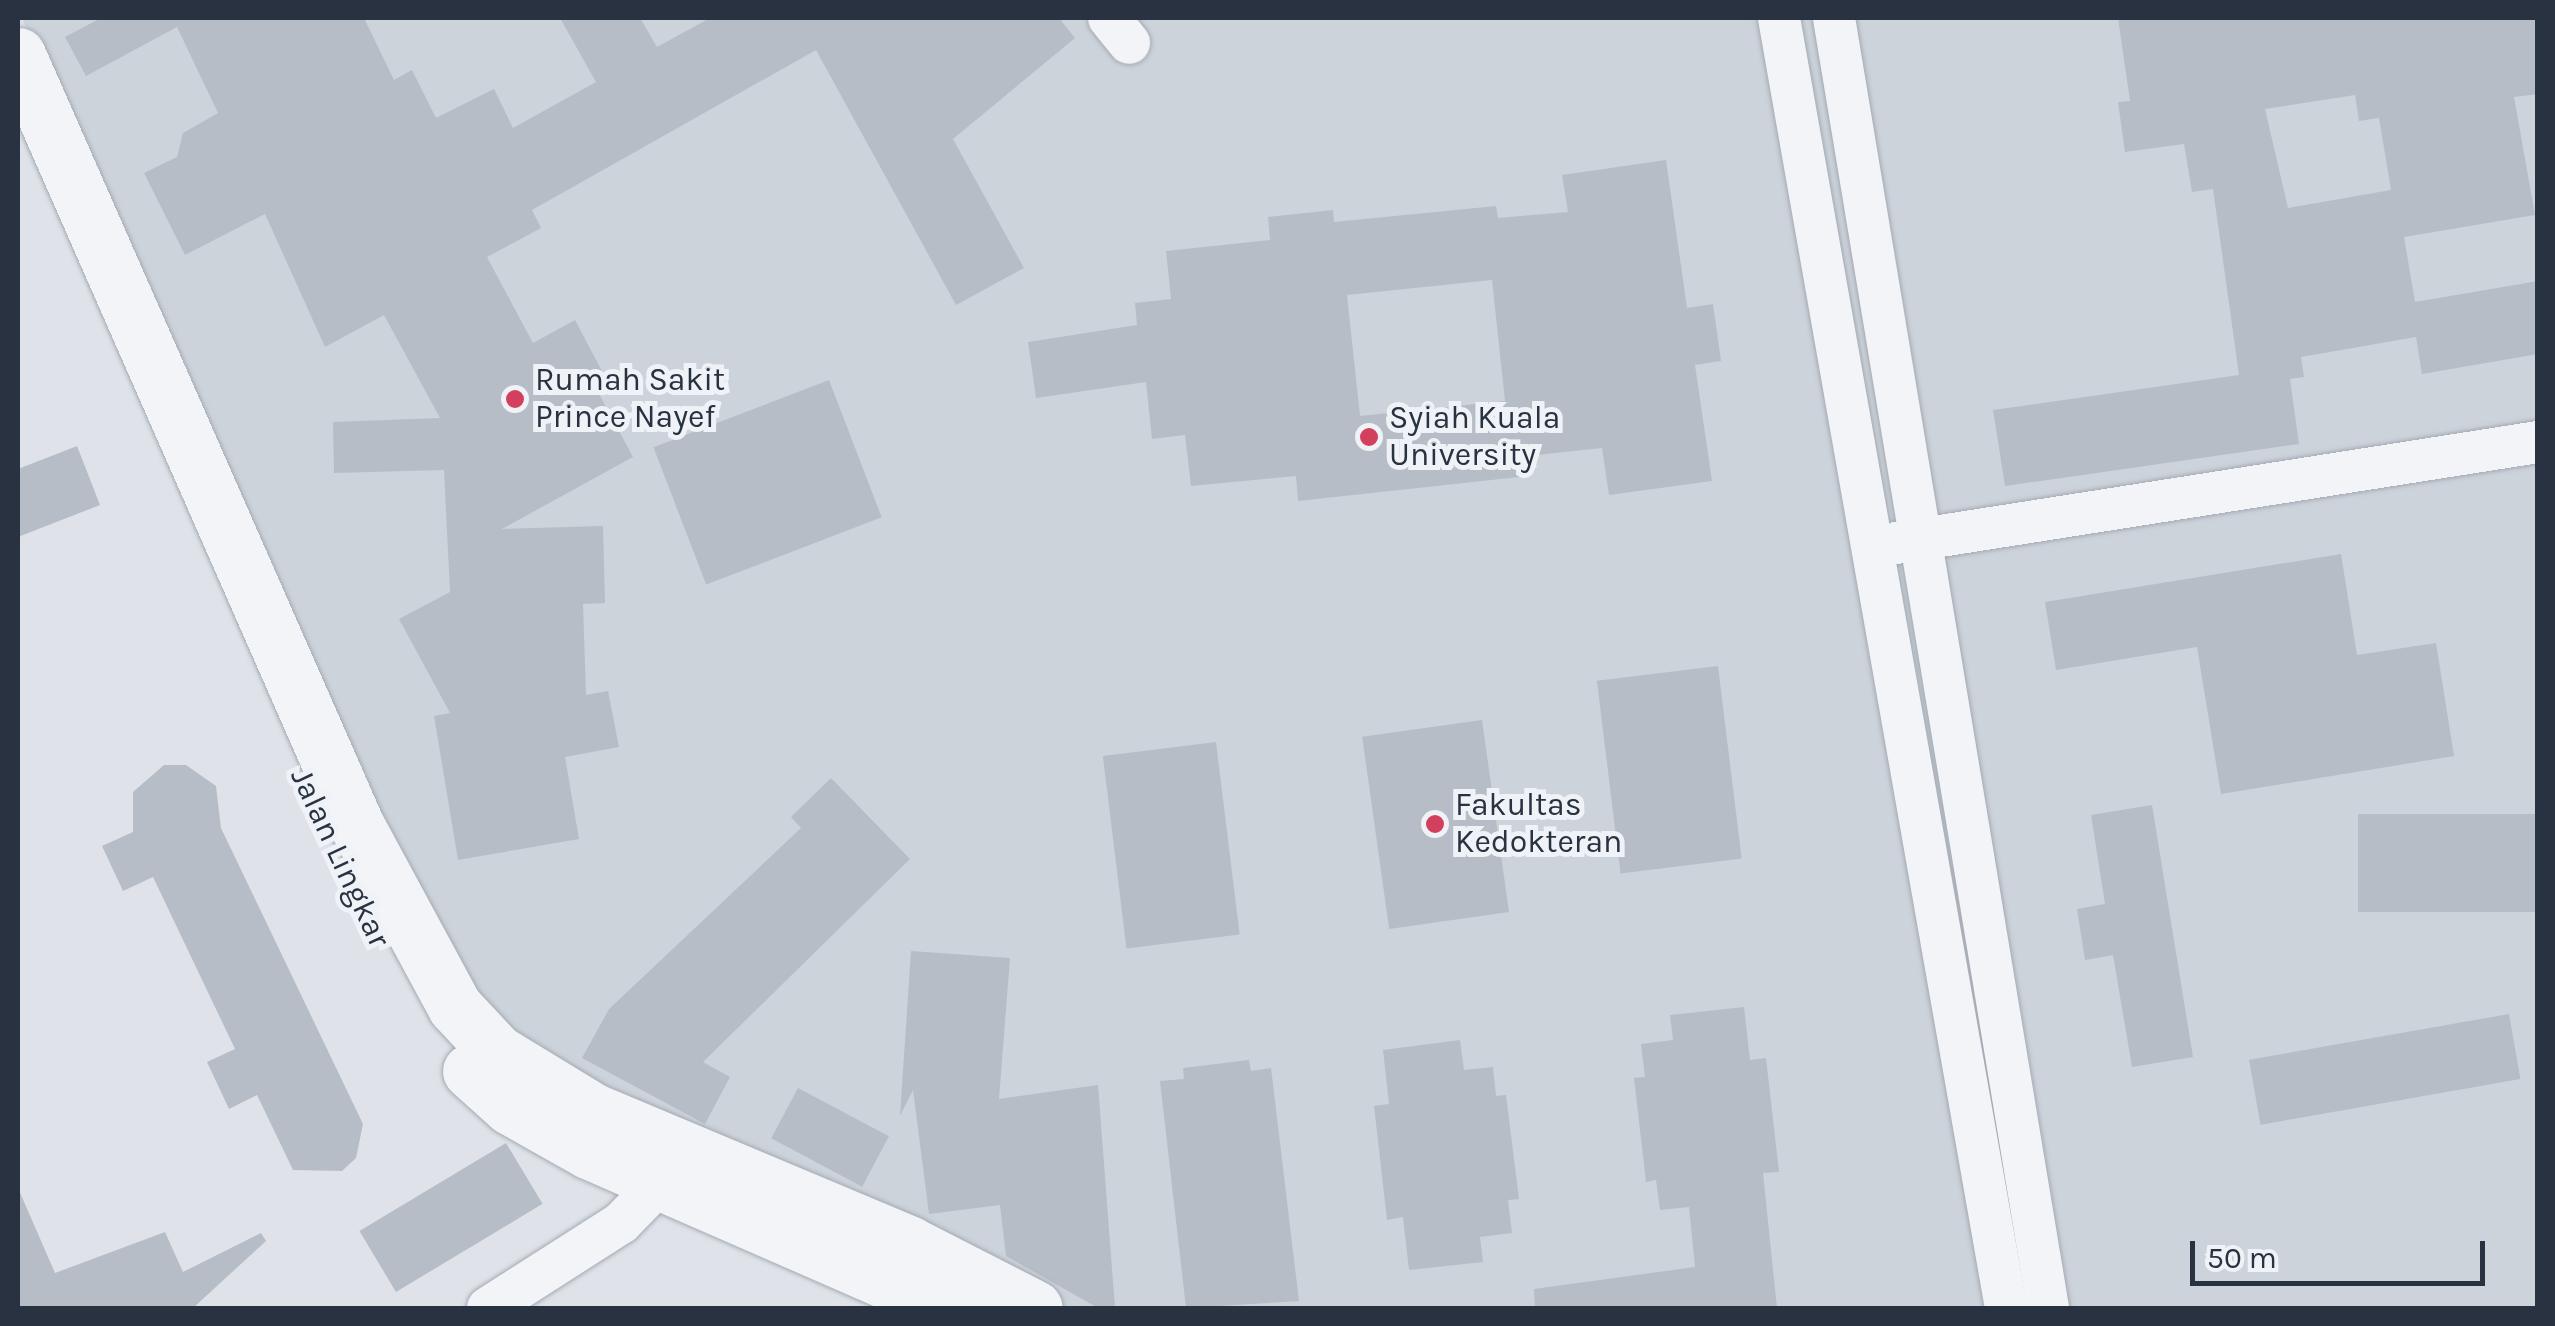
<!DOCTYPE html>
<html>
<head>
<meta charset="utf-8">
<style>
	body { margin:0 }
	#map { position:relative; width:2555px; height:1326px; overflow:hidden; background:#dfe3e9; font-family:Karla,sans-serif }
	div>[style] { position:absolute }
	.built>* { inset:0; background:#cdd3db }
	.building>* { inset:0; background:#b6bdc6; transform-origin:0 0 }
	.roads { filter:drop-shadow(0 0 2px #a4aab3) drop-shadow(0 0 2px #a4aab3) }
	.minor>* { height:42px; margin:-21px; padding:0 21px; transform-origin:21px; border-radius:21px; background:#f2f4f7 }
	.tertiary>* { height:55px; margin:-27.5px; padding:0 27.5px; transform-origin:27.5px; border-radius:27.5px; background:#f2f4f7 }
	.dots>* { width:28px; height:28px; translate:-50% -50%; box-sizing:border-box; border:5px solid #eff2f6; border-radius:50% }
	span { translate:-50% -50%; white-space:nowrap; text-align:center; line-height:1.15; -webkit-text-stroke:10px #eff2f6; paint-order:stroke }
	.poi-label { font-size:32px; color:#283240 }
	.left { translate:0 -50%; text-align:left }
	.street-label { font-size:32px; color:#283240 }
	.frame { position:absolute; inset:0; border:20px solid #283240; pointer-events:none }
	.scale { position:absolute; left:2190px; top:1241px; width:295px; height:45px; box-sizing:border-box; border:5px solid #283240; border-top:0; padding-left:12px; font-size:30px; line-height:35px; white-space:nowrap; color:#283240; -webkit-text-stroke:8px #eff2f6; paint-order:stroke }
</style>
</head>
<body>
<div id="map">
	<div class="built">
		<i style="clip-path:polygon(22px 18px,2537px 18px,2537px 1308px,1067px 1308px,538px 1064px,468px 991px,365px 813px)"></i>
	</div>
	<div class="building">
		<i style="clip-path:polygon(101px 18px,364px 18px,394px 80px,412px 70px,436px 118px,494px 89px,513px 128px,596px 82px,560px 18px,640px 18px,657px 47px,710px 18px,1059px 18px,1075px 38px,953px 139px,1024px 268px,956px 305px,816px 50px,532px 210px,541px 228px,487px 257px,533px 343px,575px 320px,603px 373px,591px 379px,633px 457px,502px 529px,603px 526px,605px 603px,583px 604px,586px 695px,608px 691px,619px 747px,565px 757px,579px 839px,458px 860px,434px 716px,450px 713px,399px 619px,450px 592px,444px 470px,334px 473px,333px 422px,440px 418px,384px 315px,325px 347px,265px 214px,185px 255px,144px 173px,177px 157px,183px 133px,218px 113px,177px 27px,86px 76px,65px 37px)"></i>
		<i style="clip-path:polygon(evenodd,2118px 18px,2538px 18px,2538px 94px,2514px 97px,2535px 215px,2404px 237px,2415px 302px,2538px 281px,2538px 354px,2422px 374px,2416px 337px,2301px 357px,2304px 377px,2290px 379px,2299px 444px,2005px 486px,1993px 410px,2239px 375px,2213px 189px,2192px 192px,2184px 144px,2125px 152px,2118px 102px,2130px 101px,2118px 18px,2355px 95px,2359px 121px,2379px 118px,2391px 190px,2288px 208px,2265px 109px,2355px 95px)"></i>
		<i style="clip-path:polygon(evenodd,1666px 160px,1687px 308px,1713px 304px,1721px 361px,1695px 365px,1712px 481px,1609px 495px,1602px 448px,1527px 456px,1529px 476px,1298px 501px,1296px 476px,1191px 486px,1185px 435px,1152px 439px,1146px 382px,1036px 398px,1028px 342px,1137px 325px,1135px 303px,1171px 299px,1166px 251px,1270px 240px,1268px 217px,1333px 210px,1334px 222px,1496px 206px,1498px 218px,1568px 212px,1562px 175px,1666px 160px,1492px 280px,1505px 401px,1360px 416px,1347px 295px,1492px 280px)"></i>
		<i style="left:829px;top:380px;width:147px;height:188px;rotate:69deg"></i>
		<i style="clip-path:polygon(77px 446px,100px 505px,18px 537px,18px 469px)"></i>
		<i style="clip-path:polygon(2341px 554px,2357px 655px,2436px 643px,2454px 756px,2221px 794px,2197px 647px,2056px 670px,2045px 602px)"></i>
		<i style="left:1718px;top:666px;width:194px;height:122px;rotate:83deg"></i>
		<i style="left:1482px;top:720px;width:194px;height:121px;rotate:82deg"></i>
		<i style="left:1216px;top:742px;width:194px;height:114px;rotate:83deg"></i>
		<i style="clip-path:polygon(164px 765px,186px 765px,216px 786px,221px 828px,363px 1124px,356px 1158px,342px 1171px,293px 1170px,257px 1095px,229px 1109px,207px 1062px,235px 1049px,153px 877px,123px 891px,102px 846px,133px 832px,133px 792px)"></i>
		<i style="clip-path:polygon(831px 778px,910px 859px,703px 1062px,730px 1077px,705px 1124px,582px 1058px,609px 1009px,801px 828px,791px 817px)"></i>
		<i style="clip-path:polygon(2152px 805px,2193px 1057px,2132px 1067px,2113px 955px,2085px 960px,2077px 909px,2105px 904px,2091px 815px)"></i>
		<i style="left:2538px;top:814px;width:98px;height:180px;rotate:90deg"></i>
		<i style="clip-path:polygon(911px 951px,1010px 958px,999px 1099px,1098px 1085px,1115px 1308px,1098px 1308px,1006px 1256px,1000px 1205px,929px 1214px,913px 1090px,900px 1116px)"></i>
		<i style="clip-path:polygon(1744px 1007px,1750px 1060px,1766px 1058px,1779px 1172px,1763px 1173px,1777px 1308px,1535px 1308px,1534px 1289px,1695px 1267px,1689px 1207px,1660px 1210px,1656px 1180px,1646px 1182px,1634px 1078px,1645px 1077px,1641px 1044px,1673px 1040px,1670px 1015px)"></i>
		<i style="left:2509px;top:1014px;width:66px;height:264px;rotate:80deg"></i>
		<i style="clip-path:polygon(1460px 1040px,1464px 1070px,1493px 1067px,1496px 1096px,1506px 1095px,1519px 1199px,1508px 1200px,1512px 1233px,1480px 1237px,1483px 1262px,1409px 1270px,1403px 1217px,1387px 1220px,1374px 1106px,1389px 1104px,1383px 1050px)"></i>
		<i style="clip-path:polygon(1249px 1060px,1251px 1071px,1271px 1068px,1299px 1301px,1186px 1308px,1160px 1081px,1184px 1079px,1183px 1068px)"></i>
		<i style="left:798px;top:1088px;width:103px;height:57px;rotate:28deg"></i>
		<i style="left:506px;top:1143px;width:71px;height:171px;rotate:59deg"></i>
		<i style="clip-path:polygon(18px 1188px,55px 1273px,165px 1232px,183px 1272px,261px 1233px,266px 1241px,193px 1308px,18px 1308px)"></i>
	</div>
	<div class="roads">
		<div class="minor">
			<i style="left:1109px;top:18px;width:32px;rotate:51deg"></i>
			<i style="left:1779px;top:18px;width:1310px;rotate:80.02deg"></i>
			<i style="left:1834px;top:18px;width:1308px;rotate:80.58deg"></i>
			<i style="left:1896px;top:543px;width:650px;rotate:-8.94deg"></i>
			<i style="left:488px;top:1308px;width:158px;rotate:-32.6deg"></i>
			<i style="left:621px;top:1223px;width:54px;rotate:-45.7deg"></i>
		</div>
		<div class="tertiary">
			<i style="left:18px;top:55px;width:840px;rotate:66.27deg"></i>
			<i style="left:356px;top:824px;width:208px;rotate:61.6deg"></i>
			<i style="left:455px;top:1007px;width:62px;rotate:47deg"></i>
			<i style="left:497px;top:1052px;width:111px;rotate:31.4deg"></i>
			<i style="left:592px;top:1110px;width:345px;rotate:22.8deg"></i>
			<i style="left:910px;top:1244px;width:140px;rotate:27.1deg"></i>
			<i style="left:470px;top:1071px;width:54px;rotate:42deg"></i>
			<i style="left:510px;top:1107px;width:90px;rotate:29.4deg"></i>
			<i style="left:588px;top:1151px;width:393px;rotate:23.6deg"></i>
		</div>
	</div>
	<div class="dots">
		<i style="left:515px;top:399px;background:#d2405d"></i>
		<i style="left:1369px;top:437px;background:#d2405d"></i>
		<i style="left:1435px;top:824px;background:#d2405d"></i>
	</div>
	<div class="poi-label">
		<span class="left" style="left:535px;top:399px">Rumah Sakit<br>Prince Nayef</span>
		<span class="left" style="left:1389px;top:437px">Syiah Kuala<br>University</span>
		<span class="left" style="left:1455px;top:824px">Fakultas<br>Kedokteran</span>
	</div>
	<div class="street-label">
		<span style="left:340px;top:858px;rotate:65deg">Jalan Lingkar</span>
	</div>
	<div class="frame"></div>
	<div class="scale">50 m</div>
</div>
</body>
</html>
